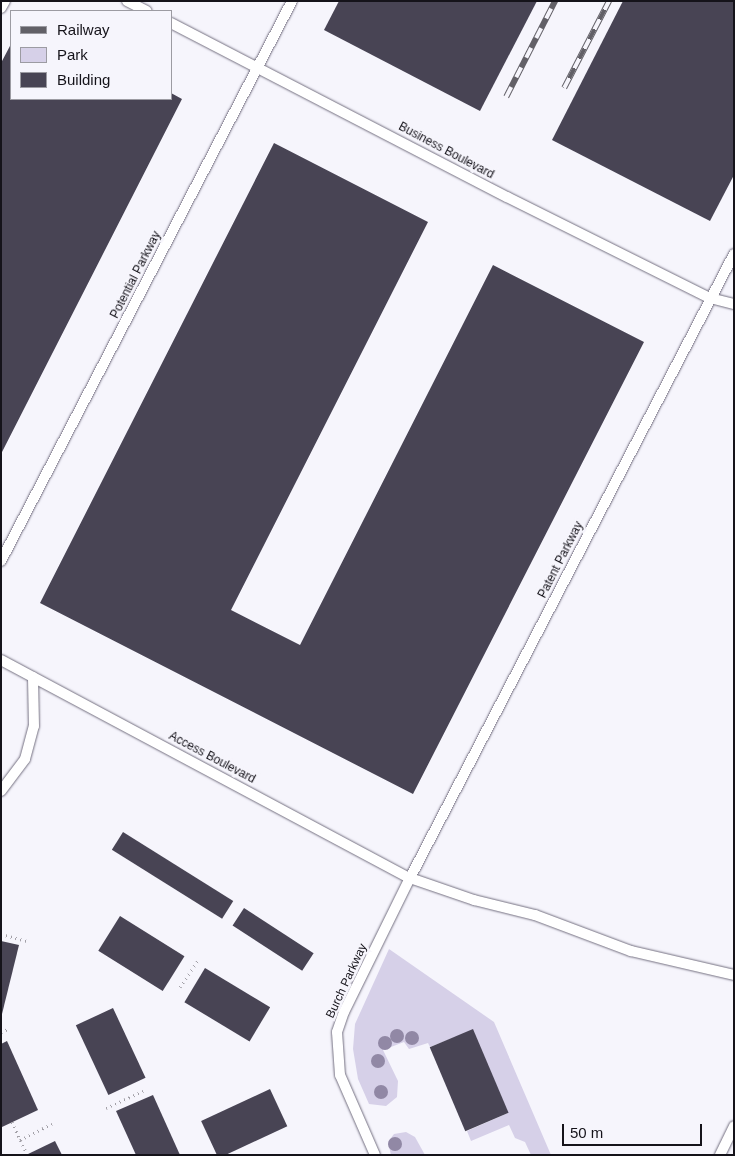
<!DOCTYPE html>
<html>
<head>
<meta charset="utf-8">
<style>
	body { margin:0 }
	#map { position:relative; width:735px; height:1156px; overflow:hidden; background:#f6f5fc; font-family:Arial,sans-serif }
	div>[style] { position:absolute }
	.green>* { inset:0; background:#d6d0e8 }
	.building>* { inset:0; background:#484454; transform-origin:0 0 }
	.path>* { height:3px; margin-top:-1.5px; transform-origin:0; background:repeating-linear-gradient(90deg,#a2a0a7 0 1px,transparent 0 5px) }
	.roads { filter:drop-shadow(0 0 1px #747081) drop-shadow(0 0 1px #747081) }
	.service>* { height:10px; margin:-5px; padding:0 5px; transform-origin:5px; border-radius:5px; background:#fff }
	.rail>* { height:5.5px; margin-top:-2.75px; transform-origin:0; background:repeating-linear-gradient(90deg,#f6f5fc 0 11px,#626067 0 22px); box-sizing:border-box; border-block:1px solid #626067 }
	.trees>* { width:14px; height:14px; margin:-7px; border-radius:50%; background:#9188a5 }
	span { translate:-50% -50%; white-space:nowrap; text-align:center; line-height:1.15; -webkit-text-stroke:5px #f6f5fc; paint-order:stroke }
	.street-label { font-size:12px; color:#15131a }
	.frame { position:absolute; inset:0; border:2px solid #15131a; pointer-events:none }
	.legend { position:absolute; left:10px; top:10px; width:162px; height:90px; box-sizing:border-box; background:#f6f5fc; border:1px solid #9c9ba2; margin:0; padding:6px 9px; list-style:none; font-size:15px; color:#15131a }
	.legend li { display:flex; align-items:center; gap:10px; height:25px }
	.legend b { width:25px; border:1px solid #9c9ba2 }
	.scale { position:absolute; left:562px; top:1124px; width:140px; height:22px; box-sizing:border-box; border:2px solid #15131a; border-top:0; padding-left:6px; font-size:15px; line-height:18px; white-space:nowrap; color:#15131a; -webkit-text-stroke:4px #f6f5fc; paint-order:stroke }
</style>
</head>
<body>
<div id="map">
	<div class="green">
		<i style="clip-path:polygon(389px 949px,494px 1022px,551px 1155px,531px 1155px,525px 1142px,515px 1138px,509px 1125px,471px 1141px,467px 1131px,508px 1113px,473px 1030px,430px 1047px,428px 1043px,409px 1049px,404px 1042px,383px 1050px,398px 1081px,397px 1097px,386px 1106px,369px 1104px,358px 1079px,353px 1049px,355px 1024px)"></i>
		<i style="clip-path:polygon(406px 1132px,415px 1137px,425px 1155px,391px 1155px,388px 1142px,394px 1134px)"></i>
	</div>
	<div class="building">
		<i style="clip-path:polygon(339px 1px,537px 1px,480px 111px,324px 30px)"></i>
		<i style="clip-path:polygon(623px 1px,734px 1px,734px 175px,710px 221px,552px 140px)"></i>
		<i style="clip-path:polygon(11px 44px,11px 99px,171px 99px,171px 93px,182px 99px,1px 454px,1px 63px)"></i>
		<i style="clip-path:polygon(274px 143px,428px 222px,231px 610px,300px 645px,493px 265px,644px 342px,413px 794px,40px 603px)"></i>
		<i style="left:123px;top:832px;width:130px;height:21px;rotate:32deg"></i>
		<i style="left:244px;top:908px;width:83px;height:21px;rotate:33deg"></i>
		<i style="left:120px;top:916px;width:76px;height:41px;rotate:32deg"></i>
		<i style="clip-path:polygon(1px 941px,19px 945px,2px 1014px,1px 1014px)"></i>
		<i style="left:205px;top:968px;width:76px;height:40px;rotate:31deg"></i>
		<i style="left:113px;top:1008px;width:77px;height:41px;rotate:65deg"></i>
		<i style="left:473px;top:1029px;width:91px;height:47px;rotate:67deg"></i>
		<i style="clip-path:polygon(7px 1041px,38px 1110px,2px 1127px,1px 1044px)"></i>
		<i style="left:270px;top:1089px;width:41px;height:76px;rotate:65deg"></i>
		<i style="clip-path:polygon(153px 1095px,180px 1155px,136px 1155px,116px 1111px)"></i>
		<i style="clip-path:polygon(55px 1141px,62px 1155px,26px 1155px)"></i>
	</div>
	<div class="path">
		<i style="left:1px;top:934px;width:28px;rotate:15deg"></i>
		<i style="left:180px;top:987px;width:34px;rotate:-56deg"></i>
		<i style="left:1px;top:1032px;width:8px;rotate:-23deg"></i>
		<i style="left:106px;top:1108px;width:41px;rotate:-24.7deg"></i>
		<i style="left:12px;top:1122px;width:35px;rotate:65deg"></i>
		<i style="left:20px;top:1140px;width:36px;rotate:-27deg"></i>
	</div>
	<div class="roads">
		<div class="service">
			<i style="left:127px;top:1px;width:22px;rotate:27deg"></i>
			<i style="left:1px;top:8px;width:8px;rotate:-60deg"></i>
			<i style="left:171px;top:23px;width:378px;rotate:27.4deg"></i>
			<i style="left:507px;top:197px;width:227px;rotate:26.5deg"></i>
			<i style="left:710px;top:298px;width:25px;rotate:14deg"></i>
			<i style="left:1px;top:561px;width:631px;rotate:-62.54deg"></i>
			<i style="left:1px;top:660px;width:463px;rotate:28.1deg"></i>
			<i style="left:410px;top:878px;width:68px;rotate:19deg"></i>
			<i style="left:474px;top:900px;width:63px;rotate:13.8deg"></i>
			<i style="left:535px;top:915px;width:103px;rotate:20.6deg"></i>
			<i style="left:631px;top:951px;width:106px;rotate:13.1deg"></i>
			<i style="left:1px;top:791px;width:40px;rotate:-53deg"></i>
			<i style="left:25px;top:759px;width:34px;rotate:-75deg"></i>
			<i style="left:34px;top:726px;width:49px;rotate:-91.2deg"></i>
			<i style="left:375px;top:1155px;width:87px;rotate:-113.6deg"></i>
			<i style="left:340px;top:1075px;width:43px;rotate:-94deg"></i>
			<i style="left:337px;top:1032px;width:21px;rotate:-71deg"></i>
			<i style="left:344px;top:1012px;width:149px;rotate:-63.8deg"></i>
			<i style="left:410px;top:878px;width:703px;rotate:-62.56deg"></i>
			<i style="left:720px;top:1155px;width:32px;rotate:-64deg"></i>
		</div>
	</div>
	<div class="rail">
		<i style="left:564px;top:88px;width:98px;rotate:-62.7deg"></i>
		<i style="left:506px;top:97px;width:108px;rotate:-63deg"></i>
	</div>
	<div class="trees">
		<i style="left:397px;top:1036px"></i>
		<i style="left:412px;top:1038px"></i>
		<i style="left:385px;top:1043px"></i>
		<i style="left:378px;top:1061px"></i>
		<i style="left:381px;top:1092px"></i>
		<i style="left:395px;top:1144px"></i>
	</div>
	<div class="street-label">
		<span style="left:446px;top:151px;rotate:28deg">Business Boulevard</span>
		<span style="left:136px;top:275px;rotate:-63deg">Potential Parkway</span>
		<span style="left:561px;top:560px;rotate:-63deg">Patent Parkway</span>
		<span style="left:212px;top:758px;rotate:28deg">Access Boulevard</span>
		<span style="left:347px;top:981px;rotate:-65deg">Burch Parkway</span>
	</div>
	<div class="frame"></div>
	<ul class="legend">
	<li><b style="height:6px;background:#626067"></b>Railway</li>
	<li><b style="height:14px;background:#d6d0e8"></b>Park</li>
	<li><b style="height:14px;background:#484454"></b>Building</li>
	</ul>
	<div class="scale">50 m</div>
</div>
</body>
</html>
